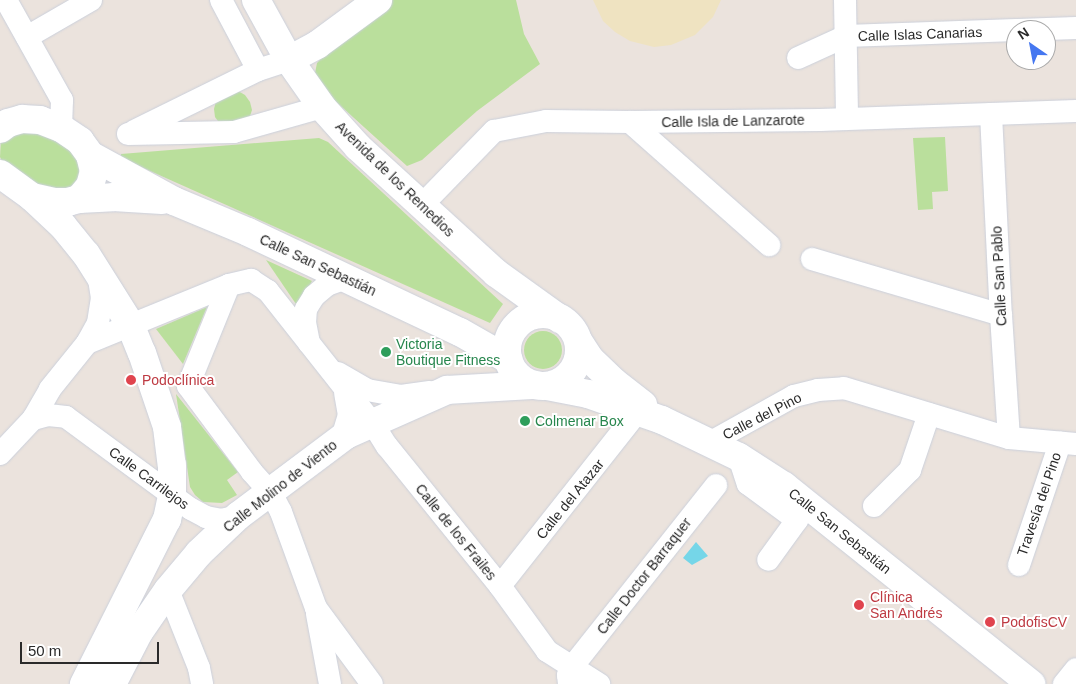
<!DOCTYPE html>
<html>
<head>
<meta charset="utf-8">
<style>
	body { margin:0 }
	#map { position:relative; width:1076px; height:684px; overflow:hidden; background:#ebe3dd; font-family:Helvetica,sans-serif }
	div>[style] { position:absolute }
	.green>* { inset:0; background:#badf9c }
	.round { border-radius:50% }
	.sand>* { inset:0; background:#efe3c1 }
	.water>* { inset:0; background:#75d6e8 }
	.roads { filter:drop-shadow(0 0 1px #cbd0db) drop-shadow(0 0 1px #cbd0db) }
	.street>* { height:22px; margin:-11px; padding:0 11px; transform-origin:11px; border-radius:11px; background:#fff }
	.secondary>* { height:28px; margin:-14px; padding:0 14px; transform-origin:14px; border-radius:14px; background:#fff }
	.secondary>.ring { margin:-14px; padding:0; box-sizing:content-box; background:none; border:28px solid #fff; border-radius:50% }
	.dots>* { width:14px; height:14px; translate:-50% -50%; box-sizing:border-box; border:2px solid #fff; border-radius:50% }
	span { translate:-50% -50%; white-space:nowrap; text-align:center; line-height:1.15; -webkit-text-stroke:4px #fff; paint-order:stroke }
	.street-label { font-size:14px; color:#2a2a2a }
	.leisure-label { font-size:14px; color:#27864d }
	.left { translate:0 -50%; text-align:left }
	.health-label { font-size:14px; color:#be3a42 }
	.north { position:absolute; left:1006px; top:20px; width:50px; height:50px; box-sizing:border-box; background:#fff; border:1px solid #aaa; border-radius:50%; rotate:327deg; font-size:14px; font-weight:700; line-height:20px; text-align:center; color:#2a2a2a }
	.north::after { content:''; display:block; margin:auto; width:18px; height:22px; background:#4577f0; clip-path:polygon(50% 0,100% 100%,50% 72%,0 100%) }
	.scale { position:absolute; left:20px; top:642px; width:139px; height:22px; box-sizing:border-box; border:2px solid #2a2a2a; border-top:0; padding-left:6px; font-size:15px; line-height:18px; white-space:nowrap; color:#2a2a2a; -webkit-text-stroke:4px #fff; paint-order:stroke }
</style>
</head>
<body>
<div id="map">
	<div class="green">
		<i style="clip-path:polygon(390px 0,516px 0,524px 34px,540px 64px,477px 111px,422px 160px,407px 166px,333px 99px,315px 73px,317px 63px,339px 39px)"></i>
		<i style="clip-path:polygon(238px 91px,245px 95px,250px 102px,252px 110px,249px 119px,220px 124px,215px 117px,214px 109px,216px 101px)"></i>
		<i style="clip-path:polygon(37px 127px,70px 143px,82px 170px,80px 183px,65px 191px,35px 187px,2px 161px,0 157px,1px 139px)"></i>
		<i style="clip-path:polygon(945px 137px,948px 191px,932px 192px,933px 209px,918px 210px,913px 138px)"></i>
		<i style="clip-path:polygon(319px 138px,328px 142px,503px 304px,490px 323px,121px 158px,121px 154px)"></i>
		<i style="clip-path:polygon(266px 260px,312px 281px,298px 307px)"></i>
		<i style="clip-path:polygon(207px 307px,183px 364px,156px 329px)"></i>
		<i class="round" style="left:524px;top:331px;width:38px;height:38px"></i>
		<i style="clip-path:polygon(176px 394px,238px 472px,227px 480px,237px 495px,222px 503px,203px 502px,195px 495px,190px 487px)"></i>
	</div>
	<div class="sand">
		<i style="clip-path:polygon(593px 0,721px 0,713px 17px,695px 35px,671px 45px,654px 47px,630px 41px,615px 32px,603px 21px)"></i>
	</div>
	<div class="water">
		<i style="clip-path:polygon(696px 542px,708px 556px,692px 565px,683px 558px)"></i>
	</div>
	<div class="roads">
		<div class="street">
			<i style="left:6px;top:0;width:115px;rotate:60.8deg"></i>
			<i style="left:62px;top:100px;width:28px;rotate:92deg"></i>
			<i style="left:221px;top:0;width:79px;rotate:62.1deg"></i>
			<i style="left:845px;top:0;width:118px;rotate:89deg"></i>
			<i style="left:1018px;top:30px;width:58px;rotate:-2deg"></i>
			<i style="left:27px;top:37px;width:74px;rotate:-30deg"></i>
			<i style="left:798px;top:58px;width:53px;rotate:-24.6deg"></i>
			<i style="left:846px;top:36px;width:170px;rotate:-2deg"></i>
			<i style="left:991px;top:114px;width:201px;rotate:87.2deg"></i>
			<i style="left:1001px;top:315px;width:123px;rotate:86.3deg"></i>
			<i style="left:630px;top:122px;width:186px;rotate:41.5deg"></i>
			<i style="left:134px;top:131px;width:138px;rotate:-26.2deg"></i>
			<i style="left:258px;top:70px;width:33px;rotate:-18deg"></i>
			<i style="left:128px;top:134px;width:106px;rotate:-1.1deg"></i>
			<i style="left:234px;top:132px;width:91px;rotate:-15.9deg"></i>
			<i style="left:421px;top:206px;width:105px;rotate:-45.8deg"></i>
			<i style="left:494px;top:131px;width:53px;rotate:-10.9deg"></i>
			<i style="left:546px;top:121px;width:84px;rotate:0.7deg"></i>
			<i style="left:630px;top:122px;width:190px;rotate:-0.6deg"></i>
			<i style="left:820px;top:120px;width:256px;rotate:-2deg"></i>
			<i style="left:812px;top:259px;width:197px;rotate:16.5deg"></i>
			<i style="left:229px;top:285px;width:109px;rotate:112.1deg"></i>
			<i style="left:188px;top:386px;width:107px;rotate:53.3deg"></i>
			<i style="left:252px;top:472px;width:28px;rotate:48deg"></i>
			<i style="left:271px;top:493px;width:21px;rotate:62deg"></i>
			<i style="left:281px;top:512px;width:102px;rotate:70deg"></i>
			<i style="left:316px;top:608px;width:94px;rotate:53.6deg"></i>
			<i style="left:87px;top:343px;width:153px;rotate:-22.2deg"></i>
			<i style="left:229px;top:285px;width:23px;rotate:-13deg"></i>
			<i style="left:251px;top:280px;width:20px;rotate:33deg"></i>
			<i style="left:268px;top:291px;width:169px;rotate:51.7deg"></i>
			<i style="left:373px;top:424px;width:26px;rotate:58deg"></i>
			<i style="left:387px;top:446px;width:180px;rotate:51.1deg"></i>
			<i style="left:500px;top:586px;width:80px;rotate:54.1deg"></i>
			<i style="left:547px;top:651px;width:62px;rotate:32.4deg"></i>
			<i style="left:309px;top:343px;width:20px;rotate:-101deg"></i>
			<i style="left:305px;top:323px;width:14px;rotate:-86deg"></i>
			<i style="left:306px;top:309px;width:15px;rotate:-58deg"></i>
			<i style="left:314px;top:296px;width:17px;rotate:-40deg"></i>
			<i style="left:327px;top:285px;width:20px;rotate:-20deg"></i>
			<i style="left:338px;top:373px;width:34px;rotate:30deg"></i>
			<i style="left:367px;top:390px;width:35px;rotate:10deg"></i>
			<i style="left:401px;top:396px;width:29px;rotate:-8deg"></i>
			<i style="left:33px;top:419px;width:16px;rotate:-15deg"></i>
			<i style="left:48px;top:415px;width:18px;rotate:6deg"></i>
			<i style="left:66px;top:417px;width:155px;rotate:36.4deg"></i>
			<i style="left:191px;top:509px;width:17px;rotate:28deg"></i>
			<i style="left:206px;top:517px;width:15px;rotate:11deg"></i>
			<i style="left:221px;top:520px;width:17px;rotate:-13deg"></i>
			<i style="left:711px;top:442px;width:95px;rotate:-29deg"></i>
			<i style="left:794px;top:396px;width:25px;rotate:-14deg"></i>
			<i style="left:818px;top:390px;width:26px;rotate:-4deg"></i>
			<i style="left:844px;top:388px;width:172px;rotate:16.9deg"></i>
			<i style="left:1009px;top:438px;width:67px;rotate:5.1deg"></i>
			<i style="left:0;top:454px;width:48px;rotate:-46.7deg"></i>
			<i style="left:33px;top:419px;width:34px;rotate:-60deg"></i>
			<i style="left:50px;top:389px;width:59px;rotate:-51.2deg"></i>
			<i style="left:87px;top:343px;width:23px;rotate:-61deg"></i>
			<i style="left:98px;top:323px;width:25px;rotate:-81deg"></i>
			<i style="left:102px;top:298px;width:24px;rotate:-99deg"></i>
			<i style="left:739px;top:457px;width:28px;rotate:72deg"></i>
			<i style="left:748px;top:484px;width:61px;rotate:36.3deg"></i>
			<i style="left:797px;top:520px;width:49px;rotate:125.9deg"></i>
			<i style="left:874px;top:506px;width:51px;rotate:-45deg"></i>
			<i style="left:910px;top:470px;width:59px;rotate:-71.3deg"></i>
			<i style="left:1019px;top:565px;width:129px;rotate:-71.4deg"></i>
			<i style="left:500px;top:586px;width:223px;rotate:-51.7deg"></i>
			<i style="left:168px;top:590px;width:84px;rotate:68.3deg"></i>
			<i style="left:199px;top:668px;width:16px;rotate:79deg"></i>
			<i style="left:317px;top:614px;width:71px;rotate:79.5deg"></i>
			<i style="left:569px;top:684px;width:9px;rotate:-96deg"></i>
			<i style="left:568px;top:675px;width:9px;rotate:-63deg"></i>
			<i style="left:572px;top:667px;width:232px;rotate:-51.6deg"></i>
			<i style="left:1064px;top:684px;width:19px;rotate:-51deg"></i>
		</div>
		<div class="secondary">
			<i style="left:256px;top:0;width:68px;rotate:61.2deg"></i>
			<i style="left:289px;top:60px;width:57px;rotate:54.9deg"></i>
			<i style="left:322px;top:107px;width:54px;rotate:48deg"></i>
			<i style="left:358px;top:147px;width:187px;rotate:42.4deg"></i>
			<i style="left:496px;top:273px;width:79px;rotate:35.7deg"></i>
			<i style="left:289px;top:60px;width:32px;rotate:-28deg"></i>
			<i style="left:317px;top:45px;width:76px;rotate:-36.4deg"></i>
			<i style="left:0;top:129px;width:10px;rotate:-37deg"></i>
			<i style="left:8px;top:123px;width:15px;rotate:-16deg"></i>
			<i style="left:22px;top:119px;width:18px;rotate:3deg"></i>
			<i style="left:40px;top:120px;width:22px;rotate:21deg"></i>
			<i style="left:61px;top:128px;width:23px;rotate:34deg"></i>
			<i style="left:80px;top:141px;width:17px;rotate:54deg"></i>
			<i style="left:90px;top:155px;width:16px;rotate:76deg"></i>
			<i style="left:94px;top:171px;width:16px;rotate:105deg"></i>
			<i style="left:90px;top:186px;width:17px;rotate:130deg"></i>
			<i style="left:79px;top:199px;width:11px;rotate:165deg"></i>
			<i style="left:68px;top:202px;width:14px;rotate:180deg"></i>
			<i style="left:54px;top:202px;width:23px;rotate:-167deg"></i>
			<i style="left:32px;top:197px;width:39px;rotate:-144deg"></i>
			<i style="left:90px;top:155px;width:96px;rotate:28.7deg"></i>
			<i style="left:174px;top:201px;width:80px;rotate:22.7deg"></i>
			<i style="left:248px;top:232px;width:234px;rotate:25.3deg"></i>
			<i style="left:460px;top:332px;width:56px;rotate:29.7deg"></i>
			<i style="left:32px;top:197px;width:42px;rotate:43.1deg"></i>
			<i style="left:63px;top:226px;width:36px;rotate:51deg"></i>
			<i style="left:86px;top:254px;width:83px;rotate:57.8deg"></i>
			<i style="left:130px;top:324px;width:31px;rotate:68deg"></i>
			<i style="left:142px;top:353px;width:78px;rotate:71.3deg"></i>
			<i style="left:167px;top:427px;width:38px;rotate:83deg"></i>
			<i style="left:172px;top:465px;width:31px;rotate:90deg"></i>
			<i style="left:172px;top:496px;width:24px;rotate:102deg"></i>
			<i style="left:167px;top:519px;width:185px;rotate:116.7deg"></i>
			<i style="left:79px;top:199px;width:34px;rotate:-3deg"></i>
			<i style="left:113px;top:197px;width:49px;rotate:3.5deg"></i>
			<i class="ring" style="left:507px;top:314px;width:44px;height:44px"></i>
			<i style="left:579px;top:342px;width:20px;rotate:57deg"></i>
			<i style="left:590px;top:359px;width:33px;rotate:44deg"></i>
			<i style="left:614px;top:382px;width:37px;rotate:38deg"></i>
			<i style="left:547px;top:386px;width:42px;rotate:11deg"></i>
			<i style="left:588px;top:394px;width:78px;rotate:19.4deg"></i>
			<i style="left:662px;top:420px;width:85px;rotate:25.7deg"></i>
			<i style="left:739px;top:457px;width:54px;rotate:32.8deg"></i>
			<i style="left:784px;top:486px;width:317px;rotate:38.7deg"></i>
			<i style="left:346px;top:435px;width:21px;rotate:-73deg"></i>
			<i style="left:352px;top:415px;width:22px;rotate:-100deg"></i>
			<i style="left:112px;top:684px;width:59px;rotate:-62.6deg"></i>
			<i style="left:139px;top:632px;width:51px;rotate:-55.4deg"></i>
			<i style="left:168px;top:590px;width:48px;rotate:-50deg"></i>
			<i style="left:199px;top:553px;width:54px;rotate:-43.5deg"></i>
			<i style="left:238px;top:516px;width:135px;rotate:-36.9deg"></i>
			<i style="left:346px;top:435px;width:111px;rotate:-24deg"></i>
			<i style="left:447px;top:390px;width:88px;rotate:-3.3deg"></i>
		</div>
	</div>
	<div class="dots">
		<i style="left:386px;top:352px;background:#2e9e5b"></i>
		<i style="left:131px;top:380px;background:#e0444e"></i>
		<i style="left:525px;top:421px;background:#2e9e5b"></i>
		<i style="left:859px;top:605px;background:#e0444e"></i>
		<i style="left:990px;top:622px;background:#e0444e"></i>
	</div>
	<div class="street-label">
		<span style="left:920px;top:34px;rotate:-2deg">Calle Islas Canarias</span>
		<span style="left:733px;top:121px;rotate:-1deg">Calle Isla de Lanzarote</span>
		<span style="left:395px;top:179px;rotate:44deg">Avenida de los Remedios</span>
		<span style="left:318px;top:265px;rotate:25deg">Calle San Sebastián</span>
		<span style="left:999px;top:276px;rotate:-93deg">Calle San Pablo</span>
		<span style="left:762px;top:416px;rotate:-27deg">Calle del Pino</span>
		<span style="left:149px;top:478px;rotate:36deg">Calle Carrilejos</span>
		<span style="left:280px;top:486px;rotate:-38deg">Calle Molino de Viento</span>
		<span style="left:570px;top:499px;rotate:-51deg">Calle del Atazar</span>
		<span style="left:1039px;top:504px;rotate:-71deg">Travesía del Pino</span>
		<span style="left:840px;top:531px;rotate:39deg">Calle San Sebastián</span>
		<span style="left:456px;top:532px;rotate:51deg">Calle de los Frailes</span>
		<span style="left:644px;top:576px;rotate:-52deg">Calle Doctor Barraquer</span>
	</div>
	<div class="leisure-label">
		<span class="left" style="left:396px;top:352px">Victoria<br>Boutique Fitness</span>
		<span class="left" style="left:535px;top:421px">Colmenar Box</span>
	</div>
	<div class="health-label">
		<span class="left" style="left:142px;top:380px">Podoclínica</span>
		<span class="left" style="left:870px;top:605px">Clínica<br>San Andrés</span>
		<span class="left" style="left:1001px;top:622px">PodofisCV</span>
	</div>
	<div class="north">N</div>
	<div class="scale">50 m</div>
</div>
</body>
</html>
